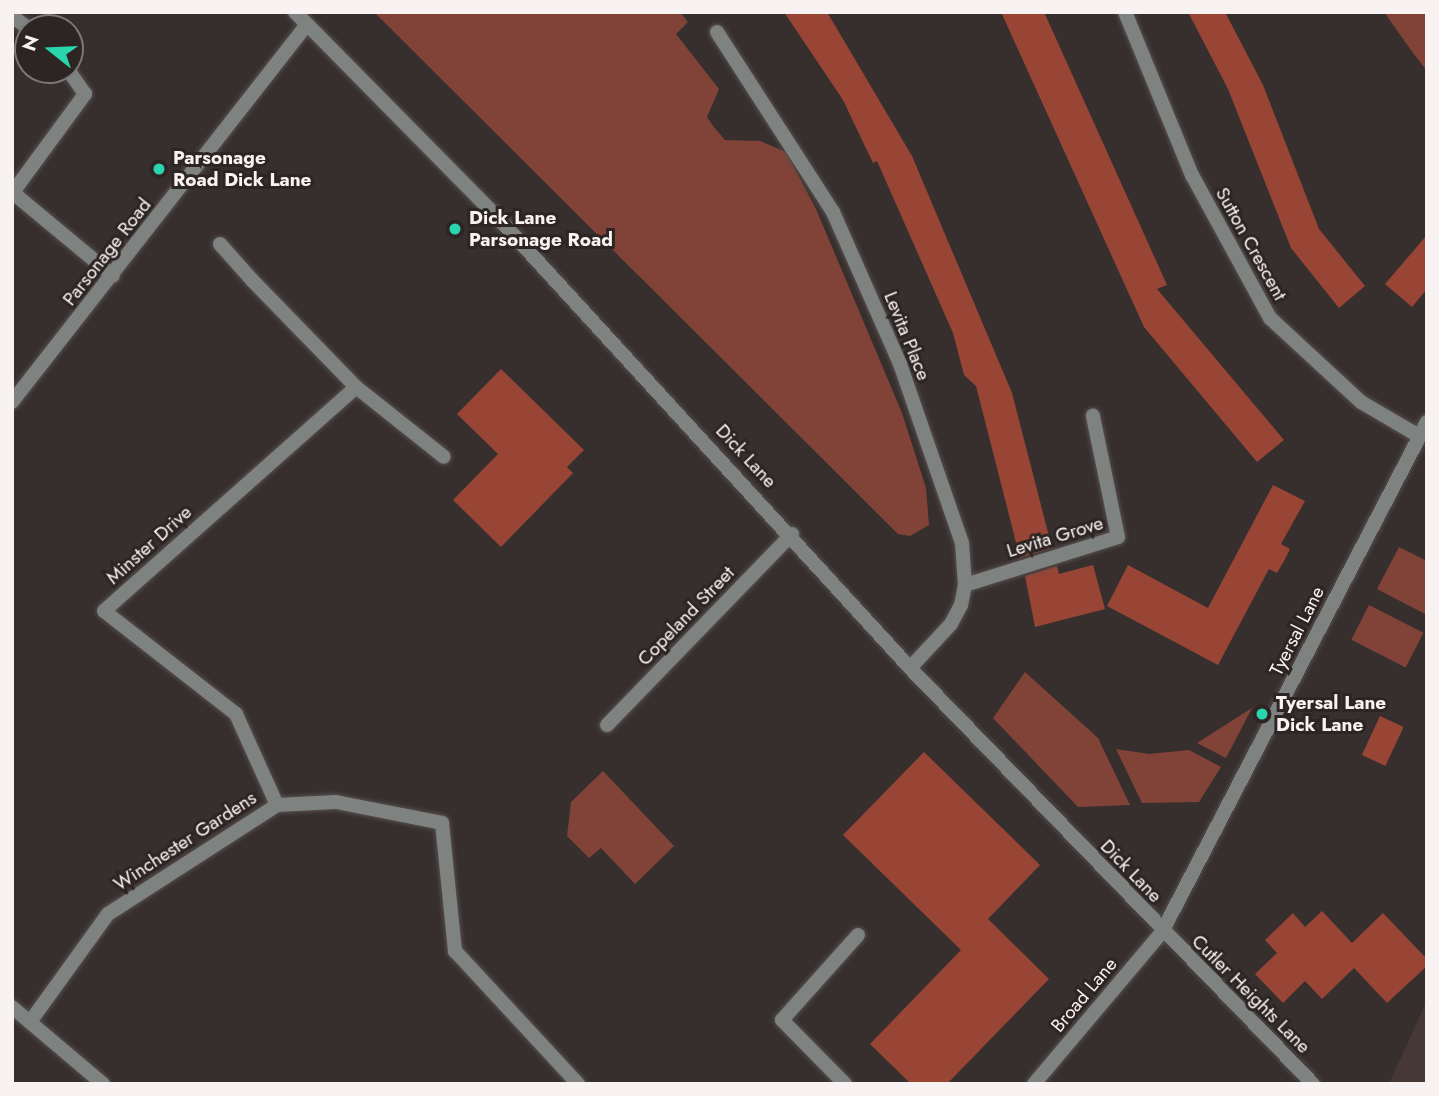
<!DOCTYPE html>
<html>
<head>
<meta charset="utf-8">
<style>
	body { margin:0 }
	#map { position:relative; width:1439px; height:1096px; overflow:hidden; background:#372f2e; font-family:Jost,sans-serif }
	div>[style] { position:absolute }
	.built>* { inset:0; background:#463835 }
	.green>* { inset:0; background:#814338; transform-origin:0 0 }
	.building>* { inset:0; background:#984536; transform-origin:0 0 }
	.roads { filter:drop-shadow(0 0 2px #564e4d) drop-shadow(0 0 2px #564e4d) }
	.service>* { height:14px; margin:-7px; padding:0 7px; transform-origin:7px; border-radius:7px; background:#7e8280 }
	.minor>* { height:14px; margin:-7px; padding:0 7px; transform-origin:7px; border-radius:7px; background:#7e8280 }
	.tertiary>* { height:14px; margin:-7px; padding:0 7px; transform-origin:7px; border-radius:7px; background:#7e8280 }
	.dots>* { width:19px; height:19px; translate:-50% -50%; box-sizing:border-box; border:4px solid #2d2524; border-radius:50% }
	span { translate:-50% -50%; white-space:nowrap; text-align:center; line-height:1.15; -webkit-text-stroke:6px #2d2524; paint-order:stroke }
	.poi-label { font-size:19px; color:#f8f3f2; font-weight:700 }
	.left { translate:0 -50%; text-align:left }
	.street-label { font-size:19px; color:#f8f3f2 }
	.frame { position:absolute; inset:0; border:14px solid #f8f3f2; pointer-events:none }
	.north { position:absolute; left:14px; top:14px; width:70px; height:70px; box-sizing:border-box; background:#2d2524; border:2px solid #7e7776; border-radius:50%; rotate:288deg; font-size:19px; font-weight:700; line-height:28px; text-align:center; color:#f8f3f2 }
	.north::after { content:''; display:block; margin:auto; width:24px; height:32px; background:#28d5ad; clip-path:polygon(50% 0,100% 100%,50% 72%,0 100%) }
</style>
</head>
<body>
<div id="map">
	<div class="built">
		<i style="clip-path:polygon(1427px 1000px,1427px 1084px,1389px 1084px)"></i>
	</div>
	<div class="green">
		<i style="clip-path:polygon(374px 12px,680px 12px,688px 22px,676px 34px,719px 89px,707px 117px,713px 126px,725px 140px,760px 141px,786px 152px,816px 209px,902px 413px,926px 488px,929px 525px,910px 536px,898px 534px)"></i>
		<i style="clip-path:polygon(1384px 12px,1427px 12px,1427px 71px,1413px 53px)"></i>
		<i style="clip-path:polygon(1399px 547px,1427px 561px,1427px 615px,1377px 589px)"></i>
		<i style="left:1369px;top:605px;width:61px;height:39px;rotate:27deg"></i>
		<i style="clip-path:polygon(1025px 672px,1098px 738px,1130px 805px,1078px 807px,993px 718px)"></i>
		<i style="clip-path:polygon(1252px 708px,1226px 758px,1197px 743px)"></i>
		<i style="clip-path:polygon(1116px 749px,1149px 754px,1189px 750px,1221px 767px,1199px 802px,1142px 803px)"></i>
		<i style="clip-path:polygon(603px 771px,674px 846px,635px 884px,601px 848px,589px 858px,567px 836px,571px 802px)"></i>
	</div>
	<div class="building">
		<i style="clip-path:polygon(784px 12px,827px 12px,912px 156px,1012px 393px,1052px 548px,1020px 558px,976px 386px,964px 375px,953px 333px,877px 161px,873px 163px,843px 100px)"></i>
		<i style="clip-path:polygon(1001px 12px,1044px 12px,1167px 285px,1157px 289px,1284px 440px,1257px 462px,1144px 327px)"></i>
		<i style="clip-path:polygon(1188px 12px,1225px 12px,1263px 85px,1319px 229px,1365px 286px,1339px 308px,1291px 248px,1228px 89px)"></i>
		<i style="clip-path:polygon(1427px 235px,1427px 289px,1412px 307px,1385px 284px)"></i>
		<i style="clip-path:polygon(501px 369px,584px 450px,567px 467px,573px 473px,501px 547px,453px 500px,498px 454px,457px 414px)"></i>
		<i style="clip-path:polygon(1273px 485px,1305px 501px,1281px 544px,1290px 549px,1284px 561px,1277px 573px,1269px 569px,1218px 665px,1107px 606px,1128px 565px,1208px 608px)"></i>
		<i style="clip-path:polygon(1093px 565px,1105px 609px,1035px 627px,1025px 576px,1057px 566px,1059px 574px)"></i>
		<i style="left:1380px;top:716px;width:26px;height:43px;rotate:25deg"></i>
		<i style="clip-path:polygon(924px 752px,1040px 865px,988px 919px,1049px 979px,947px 1084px,911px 1084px,870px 1044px,961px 950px,843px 835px)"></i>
		<i style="clip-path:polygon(1322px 911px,1352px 943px,1383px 913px,1427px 959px,1427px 966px,1387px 1003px,1354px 968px,1322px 999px,1305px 981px,1283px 1003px,1255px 974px,1277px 953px,1265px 940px,1293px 913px,1305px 927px)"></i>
	</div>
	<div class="roads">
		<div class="service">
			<i style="left:12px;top:16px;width:20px;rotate:37deg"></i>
			<i style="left:13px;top:192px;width:122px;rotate:-53.7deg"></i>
			<i style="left:85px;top:94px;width:29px;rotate:-125deg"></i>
			<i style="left:220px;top:244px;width:48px;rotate:48.4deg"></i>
			<i style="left:965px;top:585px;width:160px;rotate:-17.4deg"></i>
			<i style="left:1118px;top:537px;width:124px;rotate:-101.7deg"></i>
			<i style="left:845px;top:1084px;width:90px;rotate:-134.5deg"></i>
			<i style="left:782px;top:1020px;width:114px;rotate:-48.2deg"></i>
		</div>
		<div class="minor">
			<i style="left:1125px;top:12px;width:176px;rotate:67.7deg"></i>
			<i style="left:1192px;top:175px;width:163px;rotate:61.4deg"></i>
			<i style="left:1270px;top:318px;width:124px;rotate:42.7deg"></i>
			<i style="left:1361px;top:402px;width:67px;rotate:30.4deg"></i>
			<i style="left:717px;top:32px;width:214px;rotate:57.2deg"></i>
			<i style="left:833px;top:212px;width:166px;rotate:66.2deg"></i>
			<i style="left:900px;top:364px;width:189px;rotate:70.9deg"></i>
			<i style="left:962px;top:543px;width:42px;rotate:85.9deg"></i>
			<i style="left:965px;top:585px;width:20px;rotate:101deg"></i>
			<i style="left:961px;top:605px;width:21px;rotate:118deg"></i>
			<i style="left:951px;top:624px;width:60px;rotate:133deg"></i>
			<i style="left:12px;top:192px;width:131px;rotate:39.7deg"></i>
			<i style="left:252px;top:280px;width:149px;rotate:45.8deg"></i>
			<i style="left:356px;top:387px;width:112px;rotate:38.5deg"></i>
			<i style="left:12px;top:402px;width:479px;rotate:-52deg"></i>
			<i style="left:607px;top:725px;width:266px;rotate:-45.9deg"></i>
			<i style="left:277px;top:805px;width:100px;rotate:-114.3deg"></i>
			<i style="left:236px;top:714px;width:167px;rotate:-142deg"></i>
			<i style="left:104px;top:611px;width:337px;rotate:-41.6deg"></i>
			<i style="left:12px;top:1007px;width:119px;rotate:40.2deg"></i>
			<i style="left:30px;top:1022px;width:133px;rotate:-54.2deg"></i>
			<i style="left:108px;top:914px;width:201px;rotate:-32.8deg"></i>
			<i style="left:277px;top:805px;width:59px;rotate:-2.9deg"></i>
			<i style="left:336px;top:802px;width:108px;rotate:11.2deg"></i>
			<i style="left:442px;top:823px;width:129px;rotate:84.2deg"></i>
			<i style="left:455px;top:951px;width:181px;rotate:47.2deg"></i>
			<i style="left:1034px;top:1084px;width:199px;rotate:-49.9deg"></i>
		</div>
		<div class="tertiary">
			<i style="left:295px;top:12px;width:289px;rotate:45.4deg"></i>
			<i style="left:498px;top:218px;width:610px;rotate:47.52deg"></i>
			<i style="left:910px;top:668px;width:579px;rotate:45.91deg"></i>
			<i style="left:1162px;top:932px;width:575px;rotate:-62.54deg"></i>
		</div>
	</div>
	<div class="dots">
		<i style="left:159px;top:169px;background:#28d5ad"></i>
		<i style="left:455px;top:229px;background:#28d5ad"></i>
		<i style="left:1262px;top:714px;background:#28d5ad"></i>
	</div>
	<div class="poi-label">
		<span class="left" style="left:173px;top:169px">Parsonage<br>Road Dick Lane</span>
		<span class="left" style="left:469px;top:229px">Dick Lane<br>Parsonage Road</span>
		<span class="left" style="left:1276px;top:714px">Tyersal Lane<br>Dick Lane</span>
	</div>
	<div class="street-label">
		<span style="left:1251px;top:244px;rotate:61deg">Sutton Crescent</span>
		<span style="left:107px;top:252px;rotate:-52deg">Parsonage Road</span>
		<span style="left:907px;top:336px;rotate:68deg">Levita Place</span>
		<span style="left:746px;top:456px;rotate:47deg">Dick Lane</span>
		<span style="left:1055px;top:537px;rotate:-17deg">Levita Grove</span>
		<span style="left:149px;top:545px;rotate:-42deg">Minster Drive</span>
		<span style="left:686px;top:616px;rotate:-46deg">Copeland Street</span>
		<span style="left:1297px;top:631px;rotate:-63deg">Tyersal Lane</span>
		<span style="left:185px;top:841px;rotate:-33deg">Winchester Gardens</span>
		<span style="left:1131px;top:871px;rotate:46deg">Dick Lane</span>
		<span style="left:1251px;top:994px;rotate:45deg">Cutler Heights Lane</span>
		<span style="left:1084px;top:995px;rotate:-50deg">Broad Lane</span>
	</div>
	<div class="frame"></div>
	<div class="north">N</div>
</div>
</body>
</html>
